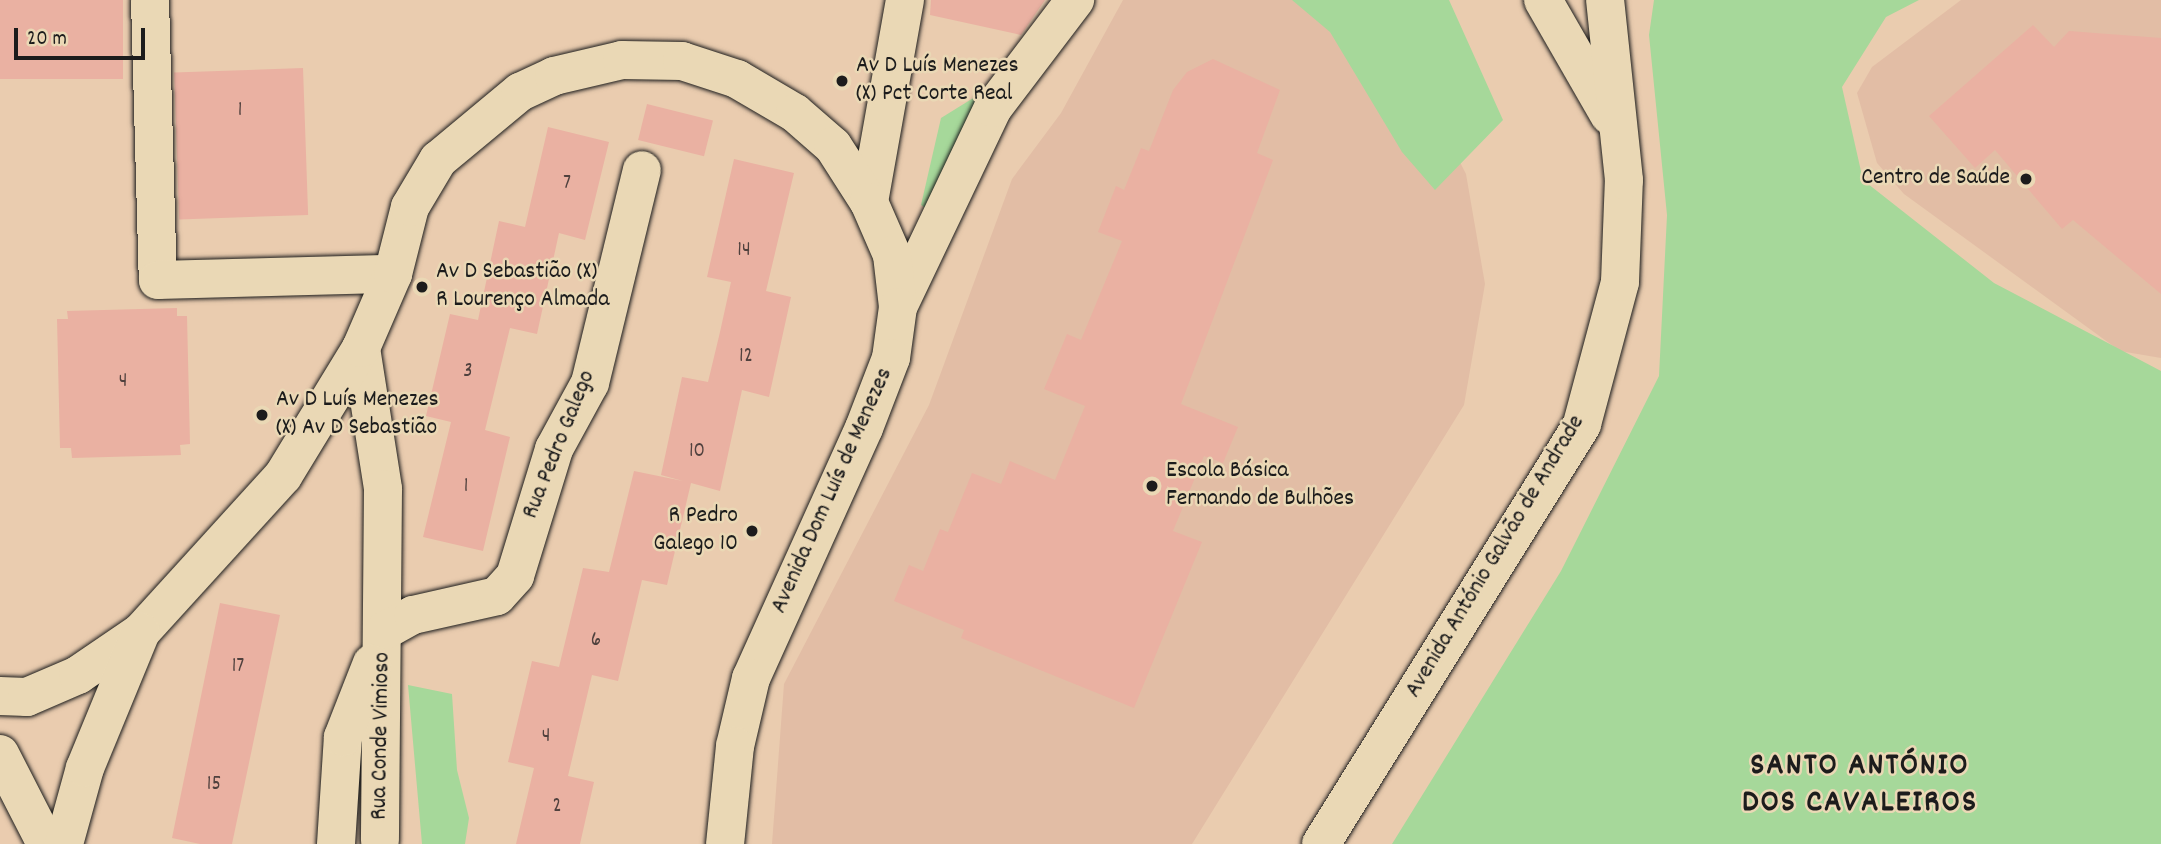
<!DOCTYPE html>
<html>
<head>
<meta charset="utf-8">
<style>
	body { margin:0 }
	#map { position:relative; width:2161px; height:844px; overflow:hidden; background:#eaccaf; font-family:Dekko,sans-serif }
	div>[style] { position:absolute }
	.built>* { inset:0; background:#e2bda5 }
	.green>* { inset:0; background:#a6d89a }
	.building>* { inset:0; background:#eab1a2; transform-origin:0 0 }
	.roads { filter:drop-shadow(0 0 2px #1c1c1c) drop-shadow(0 0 2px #1c1c1c) }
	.street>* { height:38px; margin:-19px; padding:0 19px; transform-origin:19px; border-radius:19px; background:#ead8b5 }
	.secondary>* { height:38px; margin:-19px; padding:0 19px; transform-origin:19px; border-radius:19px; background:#ead8b5 }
	.dots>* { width:19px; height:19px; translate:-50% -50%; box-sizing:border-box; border:4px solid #ead8b5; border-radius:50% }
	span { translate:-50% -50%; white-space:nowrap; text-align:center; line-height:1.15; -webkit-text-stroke:5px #ead8b5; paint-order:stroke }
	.number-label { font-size:21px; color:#50413e }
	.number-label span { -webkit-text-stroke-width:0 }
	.poi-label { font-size:24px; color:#1c1c1c }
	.left { translate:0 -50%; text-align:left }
	.right { translate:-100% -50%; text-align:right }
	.street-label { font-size:24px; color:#1c1c1c }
	.district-label { font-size:32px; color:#1c1c1c; font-weight:700; letter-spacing:2px }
	.scale { position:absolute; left:14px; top:28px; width:131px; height:32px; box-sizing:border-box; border:4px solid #1c1c1c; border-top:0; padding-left:9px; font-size:21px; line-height:24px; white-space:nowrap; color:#1c1c1c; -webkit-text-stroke:5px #ead8b5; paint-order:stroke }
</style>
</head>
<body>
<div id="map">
	<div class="built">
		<i style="clip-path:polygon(1123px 0,1351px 0,1417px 78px,1466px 174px,1485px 284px,1464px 405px,1192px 844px,772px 844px,784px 684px,929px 405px,1012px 179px,1061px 113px)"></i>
		<i style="clip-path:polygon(1961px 0,2161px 0,2161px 358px,2120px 351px,1904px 194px,1877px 163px,1857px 93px,1872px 67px)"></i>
	</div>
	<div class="green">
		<i style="clip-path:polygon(1292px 0,1449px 0,1503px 120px,1435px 190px,1402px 152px,1330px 32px)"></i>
		<i style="clip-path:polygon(1654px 0,1919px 0,1886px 17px,1842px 87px,1863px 180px,1994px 283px,2161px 371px,2161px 844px,1392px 844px,1561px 571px,1659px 376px,1667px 215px,1649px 35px)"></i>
		<i style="clip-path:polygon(983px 92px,932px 212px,921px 205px,941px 118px)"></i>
		<i style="clip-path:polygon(408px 685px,452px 694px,457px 770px,469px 818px,465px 844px,422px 844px)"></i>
	</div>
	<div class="building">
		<i style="left:0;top:0;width:123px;height:79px"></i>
		<i style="clip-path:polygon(931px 0,1045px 0,1021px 35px,930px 15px)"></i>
		<i style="clip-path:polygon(2033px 25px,2054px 47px,2069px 31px,2161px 38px,2161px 294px,2073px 220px,2062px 229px,1995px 150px,1975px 168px,1929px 116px)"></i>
		<i style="clip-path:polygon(1213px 59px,1280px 90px,1257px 153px,1273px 160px,1181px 404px,1238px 427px,1223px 463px,1204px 456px,1173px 531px,1202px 542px,1134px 708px,961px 638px,964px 630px,894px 601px,909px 565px,923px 571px,940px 529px,948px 532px,972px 473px,1001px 484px,1010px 461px,1055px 480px,1085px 406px,1044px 389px,1067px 334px,1081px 340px,1122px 241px,1098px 232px,1116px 186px,1124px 190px,1141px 148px,1149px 151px,1173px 90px,1187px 72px)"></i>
		<i style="left:303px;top:68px;width:147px;height:129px;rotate:88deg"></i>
		<i style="left:647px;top:104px;width:68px;height:37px;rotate:14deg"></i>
		<i style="clip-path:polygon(548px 127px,609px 142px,585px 240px,559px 233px,537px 334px,510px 328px,485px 430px,510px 437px,483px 551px,423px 537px,451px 422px,426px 416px,450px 314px,478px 320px,499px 221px,525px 227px)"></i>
		<i style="clip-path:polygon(734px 159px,794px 173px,766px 291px,791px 297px,769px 397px,742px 390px,720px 491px,691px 483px,667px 585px,642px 580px,618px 681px,592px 675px,568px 776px,594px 782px,580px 844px,516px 844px,534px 768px,508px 762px,532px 661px,559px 667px,583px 568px,609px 572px,634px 471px,683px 481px,661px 475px,682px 377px,708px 382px,720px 332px,731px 282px,707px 277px)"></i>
		<i style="clip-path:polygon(177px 308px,177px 316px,187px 316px,190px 444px,180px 445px,181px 455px,72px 458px,71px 448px,60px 448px,57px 319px,68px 319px,67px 311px)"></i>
		<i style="clip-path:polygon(220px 603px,280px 615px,232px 844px,200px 844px,172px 838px)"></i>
	</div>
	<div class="roads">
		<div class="street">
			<i style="left:150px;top:0;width:280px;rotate:88.4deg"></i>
			<i style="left:158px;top:280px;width:235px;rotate:-1.5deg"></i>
			<i style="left:869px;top:202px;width:205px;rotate:-79.9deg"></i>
			<i style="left:898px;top:307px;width:221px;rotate:-64.5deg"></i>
			<i style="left:993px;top:108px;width:136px;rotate:-52.8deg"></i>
			<i style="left:361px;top:348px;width:143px;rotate:81.1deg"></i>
			<i style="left:383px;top:489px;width:351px;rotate:90.5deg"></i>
			<i style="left:384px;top:631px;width:33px;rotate:-29deg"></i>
			<i style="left:413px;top:615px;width:86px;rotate:-12.7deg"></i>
			<i style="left:497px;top:596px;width:27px;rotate:-48deg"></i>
			<i style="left:515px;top:576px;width:133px;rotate:-72.9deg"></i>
			<i style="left:554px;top:449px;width:75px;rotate:-61.4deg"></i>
			<i style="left:590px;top:383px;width:219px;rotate:-76.3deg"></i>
			<i style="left:336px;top:844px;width:107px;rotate:-86.3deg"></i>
			<i style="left:343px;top:737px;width:79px;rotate:-68.6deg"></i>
		</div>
		<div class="secondary">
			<i style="left:1543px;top:0;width:133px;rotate:60.1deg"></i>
			<i style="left:0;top:696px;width:27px;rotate:2deg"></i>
			<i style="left:27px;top:697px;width:56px;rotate:-23.3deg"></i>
			<i style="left:78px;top:675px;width:76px;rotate:-34.3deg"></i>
			<i style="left:141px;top:632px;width:211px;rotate:-47.7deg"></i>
			<i style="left:283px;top:476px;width:150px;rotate:-58.6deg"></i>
			<i style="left:361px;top:348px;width:81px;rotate:-66.6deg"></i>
			<i style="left:393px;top:274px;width:69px;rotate:-75.8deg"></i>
			<i style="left:410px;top:207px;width:55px;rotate:-59.2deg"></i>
			<i style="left:438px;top:160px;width:107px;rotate:-39.7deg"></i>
			<i style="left:520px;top:92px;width:38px;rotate:-25deg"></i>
			<i style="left:554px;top:76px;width:70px;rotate:-13.2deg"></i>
			<i style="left:622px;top:60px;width:60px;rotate:1deg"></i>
			<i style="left:682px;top:61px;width:58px;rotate:18.1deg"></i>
			<i style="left:737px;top:79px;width:67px;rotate:30.4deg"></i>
			<i style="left:795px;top:113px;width:50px;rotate:41deg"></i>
			<i style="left:833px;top:146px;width:67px;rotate:57.3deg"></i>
			<i style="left:869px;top:202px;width:58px;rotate:66.5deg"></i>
			<i style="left:892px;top:255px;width:52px;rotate:83.4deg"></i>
			<i style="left:898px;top:307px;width:51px;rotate:97.8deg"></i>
			<i style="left:891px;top:358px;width:75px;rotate:111.1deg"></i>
			<i style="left:864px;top:428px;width:274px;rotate:114.3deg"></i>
			<i style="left:751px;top:678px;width:70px;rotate:103.2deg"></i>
			<i style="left:735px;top:746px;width:99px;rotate:95.8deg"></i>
			<i style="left:0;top:754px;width:101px;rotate:62.9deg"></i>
			<i style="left:64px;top:844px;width:79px;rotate:-74.6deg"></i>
			<i style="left:85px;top:768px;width:147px;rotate:-67.6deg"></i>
			<i style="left:1321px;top:844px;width:494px;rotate:-58.1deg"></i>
			<i style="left:1582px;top:424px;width:147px;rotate:-75deg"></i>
			<i style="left:1620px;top:282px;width:102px;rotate:-87.8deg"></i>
			<i style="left:1624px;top:180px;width:181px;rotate:-96deg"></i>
		</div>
	</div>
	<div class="dots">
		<i style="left:842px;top:81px;background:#1c1c1c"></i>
		<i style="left:2026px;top:179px;background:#1c1c1c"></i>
		<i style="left:422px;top:287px;background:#1c1c1c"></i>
		<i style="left:262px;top:415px;background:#1c1c1c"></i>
		<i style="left:1152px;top:486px;background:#1c1c1c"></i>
		<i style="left:752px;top:531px;background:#1c1c1c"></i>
	</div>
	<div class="number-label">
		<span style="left:240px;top:111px">1</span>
		<span style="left:567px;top:184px">7</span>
		<span style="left:744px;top:251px">14</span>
		<span style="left:746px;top:357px">12</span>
		<span style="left:468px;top:372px">3</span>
		<span style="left:123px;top:382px">4</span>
		<span style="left:697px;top:452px">10</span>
		<span style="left:466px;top:487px">1</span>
		<span style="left:596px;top:641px">6</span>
		<span style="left:238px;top:667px">17</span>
		<span style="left:546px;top:737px">4</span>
		<span style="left:214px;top:785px">15</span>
		<span style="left:557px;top:807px">2</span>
	</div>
	<div class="poi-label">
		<span class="left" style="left:856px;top:81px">Av D Luís Menezes<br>(X) Pct Corte Real</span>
		<span class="right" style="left:2010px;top:179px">Centro de Saúde</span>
		<span class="left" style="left:436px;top:287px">Av D Sebastião (X)<br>R Lourenço Almada</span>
		<span class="left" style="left:276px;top:415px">Av D Luís Menezes<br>(X) Av D Sebastião</span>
		<span class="left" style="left:1166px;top:486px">Escola Básica<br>Fernando de Bulhões</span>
		<span class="right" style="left:738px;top:531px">R Pedro<br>Galego 10</span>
	</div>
	<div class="street-label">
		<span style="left:560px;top:445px;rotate:-68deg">Rua Pedro Galego</span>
		<span style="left:833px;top:491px;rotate:-66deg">Avenida Dom Luís de Menezes</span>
		<span style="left:1496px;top:557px;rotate:-59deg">Avenida António Galvão de Andrade</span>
		<span style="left:382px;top:736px;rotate:-89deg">Rua Conde Vimioso</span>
	</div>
	<div class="district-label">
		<span style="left:1860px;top:786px">SANTO ANTÓNIO<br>DOS CAVALEIROS</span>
	</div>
	<div class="scale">20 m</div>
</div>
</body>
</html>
